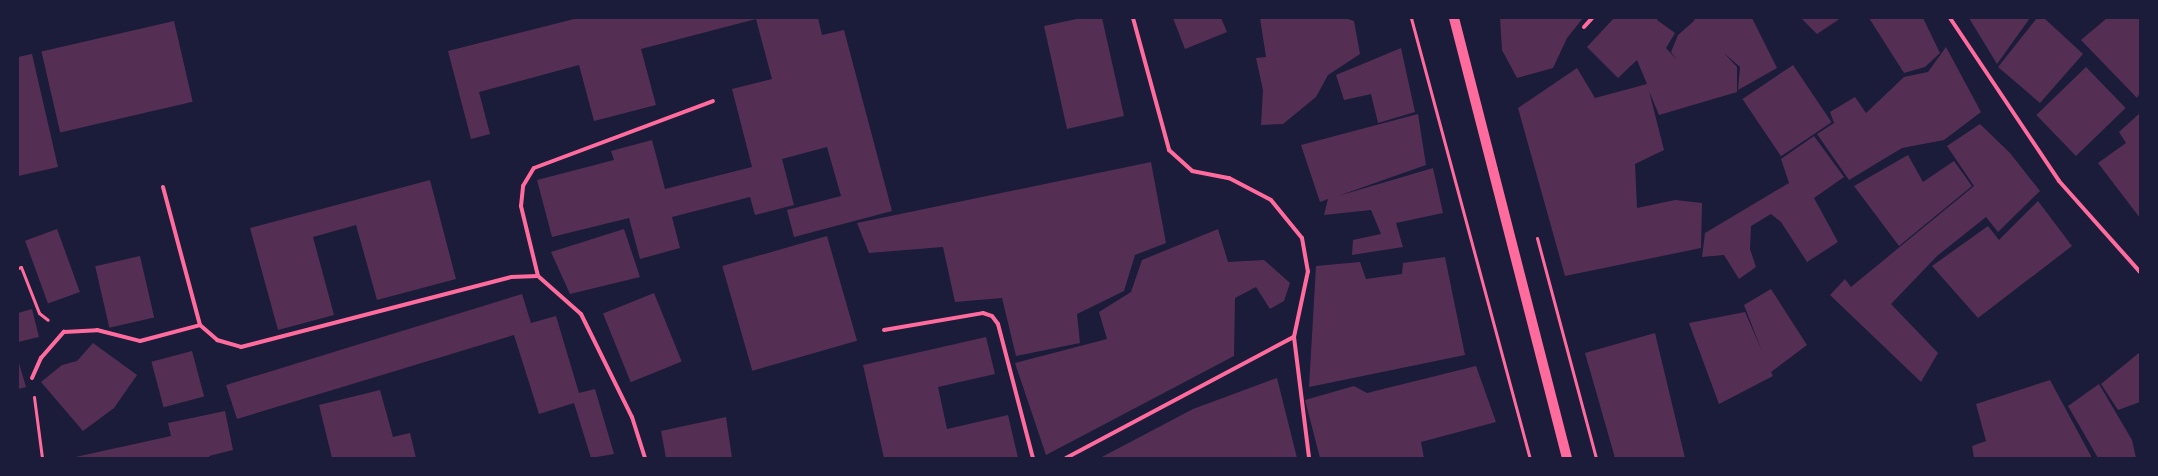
<!DOCTYPE html>
<html>
<head>
<meta charset="utf-8">
<style>
	body { margin:0 }
	#map { position:relative; width:2158px; height:476px; overflow:hidden; background:#1b1b3a; font-family:"Work Sans",sans-serif }
	div>[style] { position:absolute }
	.building>* { inset:0; background:#542f53; transform-origin:0 0 }
	.path>* { height:3px; margin:-1.5px; padding:0 1.5px; transform-origin:1.5px; border-radius:1.5px; background:#ff6b9d }
	.service>* { height:4px; margin:-2px; padding:0 2px; transform-origin:2px; border-radius:2px; background:#ff6b9d }
	.secondary>* { height:10px; margin:-5px; padding:0 5px; transform-origin:5px; border-radius:5px; background:#ff6b9d }
	span { translate:-50% -50%; white-space:nowrap; text-align:center; line-height:1.15; -webkit-text-stroke:4.5px #1b1b3a; paint-order:stroke }
	.frame { position:absolute; inset:0; border:19px solid #1b1b3a; pointer-events:none }
</style>
</head>
<body>
<div id="map">
	<div class="building">
		<i style="clip-path:polygon(578px 18px,818px 18px,822px 35px,844px 30px,892px 211px,794px 237px,787px 210px,841px 196px,827px 147px,782px 159px,794px 205px,755px 215px,750px 197px,672px 217px,680px 248px,640px 259px,629px 218px,552px 237px,537px 180px,614px 160px,611px 151px,652px 140px,665px 189px,752px 167px,732px 89px,772px 79px,756px 19px,641px 49px,656px 105px,594px 121px,579px 65px,479px 92px,490px 134px,471px 139px,448px 51px)"></i>
		<i style="clip-path:polygon(1081px 18px,1102px 18px,1124px 116px,1067px 129px,1044px 26px)"></i>
		<i style="clip-path:polygon(1173px 18px,1221px 18px,1227px 32px,1185px 49px)"></i>
		<i style="clip-path:polygon(1260px 18px,1345px 18px,1354px 21px,1360px 54px,1328px 75px,1316px 97px,1283px 124px,1261px 125px,1263px 90px,1256px 58px,1266px 57px)"></i>
		<i style="clip-path:polygon(1500px 18px,1583px 18px,1567px 38px,1553px 68px,1517px 78px,1502px 50px)"></i>
		<i style="clip-path:polygon(1614px 18px,1659px 18px,1657px 20px,1675px 33px,1666px 48px,1677px 60px,1671px 52px,1678px 35px,1695px 20px,1692px 18px,1752px 18px,1777px 68px,1738px 90px,1740px 67px,1724px 53px,1737px 67px,1737px 92px,1659px 115px,1649px 91px,1664px 150px,1635px 164px,1637px 208px,1675px 200px,1702px 203px,1701px 248px,1565px 276px,1518px 108px,1577px 68px,1595px 98px,1647px 84px,1637px 60px,1618px 78px,1587px 47px)"></i>
		<i style="clip-path:polygon(1801px 18px,1841px 18px,1817px 34px)"></i>
		<i style="clip-path:polygon(1869px 18px,1923px 18px,1940px 53px,1925px 67px,1904px 73px)"></i>
		<i style="clip-path:polygon(1969px 18px,2030px 18px,1997px 64px)"></i>
		<i style="clip-path:polygon(2037px 18px,2044px 18px,2083px 54px,2040px 103px,1998px 67px)"></i>
		<i style="clip-path:polygon(2107px 18px,2140px 18px,2140px 93px,2137px 98px,2081px 40px)"></i>
		<i style="left:174px;top:21px;width:83px;height:136px;rotate:77deg"></i>
		<i style="clip-path:polygon(1946px 47px,1981px 112px,1944px 140px,1902px 148px,1849px 180px,1817px 134px,1834px 123px,1830px 112px,1855px 97px,1866px 113px,1904px 77px,1928px 72px)"></i>
		<i style="clip-path:polygon(1401px 48px,1415px 112px,1378px 123px,1371px 94px,1344px 100px,1336px 75px)"></i>
		<i style="clip-path:polygon(32px 54px,58px 167px,18px 176px,18px 57px)"></i>
		<i style="left:1793px;top:65px;width:69px;height:61px;rotate:56deg"></i>
		<i style="left:2086px;top:67px;width:57px;height:69px;rotate:46deg"></i>
		<i style="clip-path:polygon(2140px 113px,2140px 218px,2098px 163px,2126px 143px,2119px 132px)"></i>
		<i style="clip-path:polygon(1418px 114px,1426px 165px,1338px 196px,1433px 168px,1443px 213px,1396px 223px,1403px 247px,1352px 255px,1353px 240px,1381px 234px,1371px 210px,1324px 215px,1328px 199px,1320px 202px,1301px 145px)"></i>
		<i style="clip-path:polygon(1980px 124px,2010px 153px,2040px 191px,1998px 232px,1986px 217px,1937px 256px,1891px 304px,1938px 353px,1921px 382px,1830px 295px,1845px 279px,1851px 287px,1974px 186px,1947px 146px)"></i>
		<i style="clip-path:polygon(1814px 136px,1844px 177px,1814px 198px,1838px 242px,1807px 262px,1781px 222px,1771px 214px,1751px 226px,1750px 249px,1756px 267px,1739px 279px,1724px 255px,1702px 257px,1705px 233px,1789px 183px,1781px 159px)"></i>
		<i style="clip-path:polygon(1908px 155px,1923px 182px,1954px 161px,1972px 186px,1899px 246px,1854px 186px)"></i>
		<i style="clip-path:polygon(1151px 162px,1166px 243px,1135px 255px,1124px 291px,1077px 314px,1080px 343px,1016px 356px,1002px 298px,955px 302px,943px 247px,869px 253px,857px 223px)"></i>
		<i style="clip-path:polygon(430px 180px,456px 279px,377px 300px,356px 225px,313px 237px,334px 315px,278px 330px,250px 228px)"></i>
		<i style="clip-path:polygon(2038px 201px,2072px 246px,1978px 318px,1932px 266px,1988px 226px,1999px 240px)"></i>
		<i style="left:57px;top:229px;width:67px;height:34px;rotate:70deg"></i>
		<i style="clip-path:polygon(624px 229px,640px 277px,570px 294px,551px 252px)"></i>
		<i style="clip-path:polygon(1218px 229px,1228px 262px,1264px 260px,1290px 283px,1284px 301px,1270px 309px,1256px 287px,1235px 298px,1234px 356px,1046px 455px,1015px 363px,1107px 339px,1099px 312px,1131px 292px,1142px 260px)"></i>
		<i style="left:827px;top:236px;width:109px;height:109px;rotate:74deg"></i>
		<i style="left:140px;top:256px;width:63px;height:46px;rotate:77deg"></i>
		<i style="clip-path:polygon(1445px 257px,1465px 355px,1309px 387px,1316px 266px,1360px 262px,1366px 279px,1402px 274px,1403px 263px)"></i>
		<i style="clip-path:polygon(1771px 289px,1807px 345px,1771px 372px,1773px 376px,1719px 404px,1689px 323px,1745px 312px,1762px 351px,1744px 305px)"></i>
		<i style="left:654px;top:293px;width:74px;height:55px;rotate:68deg"></i>
		<i style="clip-path:polygon(522px 294px,531px 323px,556px 316px,579px 393px,595px 389px,614px 454px,591px 458px,574px 403px,539px 414px,514px 335px,237px 419px,226px 385px)"></i>
		<i style="clip-path:polygon(32px 309px,39px 337px,18px 342px,18px 313px)"></i>
		<i style="clip-path:polygon(1655px 333px,1685px 458px,1615px 458px,1585px 353px)"></i>
		<i style="clip-path:polygon(986px 337px,995px 374px,938px 387px,947px 429px,1008px 415px,1018px 458px,884px 458px,863px 365px)"></i>
		<i style="clip-path:polygon(93px 343px,137px 375px,114px 408px,83px 431px,41px 382px,62px 365px,77px 361px)"></i>
		<i style="left:192px;top:351px;width:47px;height:42px;rotate:75deg"></i>
		<i style="clip-path:polygon(2140px 352px,2140px 402px,2118px 410px,2101px 384px)"></i>
		<i style="clip-path:polygon(18px 360px,26px 387px,18px 389px)"></i>
		<i style="clip-path:polygon(1476px 366px,1496px 422px,1421px 442px,1424px 458px,1320px 458px,1305px 400px,1354px 386px,1367px 393px)"></i>
		<i style="clip-path:polygon(1277px 378px,1297px 458px,1100px 458px,1193px 409px)"></i>
		<i style="clip-path:polygon(2050px 380px,2092px 458px,1974px 458px,1972px 446px,1986px 441px,1976px 404px)"></i>
		<i style="clip-path:polygon(2099px 384px,2132px 440px,2136px 458px,2098px 458px,2068px 406px)"></i>
		<i style="clip-path:polygon(380px 390px,393px 437px,410px 433px,416px 458px,332px 458px,319px 405px)"></i>
		<i style="clip-path:polygon(225px 411px,233px 450px,209px 456px,210px 458px,71px 458px,171px 436px,168px 423px)"></i>
		<i style="clip-path:polygon(726px 417px,732px 458px,666px 458px,661px 431px)"></i>
	</div>
	<div class="path">
		<i style="left:1411px;top:18px;width:456px;rotate:74.9deg"></i>
		<i style="left:1537px;top:238px;width:228px;rotate:75deg"></i>
		<i style="left:18px;top:268px;width:3px;rotate:-18deg"></i>
		<i style="left:21px;top:267px;width:49px;rotate:68.6deg"></i>
		<i style="left:39px;top:313px;width:11px;rotate:38deg"></i>
		<i style="left:34px;top:397px;width:62px;rotate:82.5deg"></i>
	</div>
	<div class="service">
		<i style="left:1133px;top:18px;width:137px;rotate:74.7deg"></i>
		<i style="left:1169px;top:150px;width:31px;rotate:42deg"></i>
		<i style="left:1192px;top:171px;width:38px;rotate:11deg"></i>
		<i style="left:1229px;top:178px;width:47px;rotate:27.6deg"></i>
		<i style="left:1271px;top:200px;width:49px;rotate:50.8deg"></i>
		<i style="left:1302px;top:238px;width:34px;rotate:80deg"></i>
		<i style="left:1308px;top:271px;width:67px;rotate:102deg"></i>
		<i style="left:1294px;top:337px;width:122px;rotate:82.9deg"></i>
		<i style="left:1950px;top:18px;width:196px;rotate:56.2deg"></i>
		<i style="left:2059px;top:181px;width:122px;rotate:48.3deg"></i>
		<i style="left:1584px;top:27px;width:12px;rotate:-48deg"></i>
		<i style="left:163px;top:187px;width:143px;rotate:75deg"></i>
		<i style="left:200px;top:325px;width:23px;rotate:41deg"></i>
		<i style="left:217px;top:340px;width:25px;rotate:16deg"></i>
		<i style="left:241px;top:347px;width:279px;rotate:-14.5deg"></i>
		<i style="left:511px;top:277px;width:27px;rotate:-2deg"></i>
		<i style="left:538px;top:276px;width:57px;rotate:41.5deg"></i>
		<i style="left:581px;top:314px;width:115px;rotate:63.7deg"></i>
		<i style="left:632px;top:417px;width:43px;rotate:72.4deg"></i>
		<i style="left:538px;top:276px;width:72px;rotate:-103.7deg"></i>
		<i style="left:521px;top:206px;width:20px;rotate:-84deg"></i>
		<i style="left:523px;top:186px;width:21px;rotate:-59deg"></i>
		<i style="left:534px;top:168px;width:191px;rotate:-20.5deg"></i>
		<i style="left:884px;top:330px;width:100px;rotate:-9.7deg"></i>
		<i style="left:983px;top:313px;width:9px;rotate:18deg"></i>
		<i style="left:992px;top:316px;width:10px;rotate:53deg"></i>
		<i style="left:998px;top:324px;width:138px;rotate:75.4deg"></i>
		<i style="left:32px;top:378px;width:22px;rotate:-66deg"></i>
		<i style="left:41px;top:358px;width:35px;rotate:-49deg"></i>
		<i style="left:64px;top:332px;width:33px;rotate:-3deg"></i>
		<i style="left:97px;top:330px;width:44px;rotate:14.3deg"></i>
		<i style="left:140px;top:341px;width:62px;rotate:-14.9deg"></i>
		<i style="left:1066px;top:458px;width:258px;rotate:-28deg"></i>
	</div>
	<div class="secondary">
		<i style="left:1454px;top:18px;width:454px;rotate:75.6deg"></i>
	</div>
	<div class="frame"></div>
</div>
</body>
</html>
